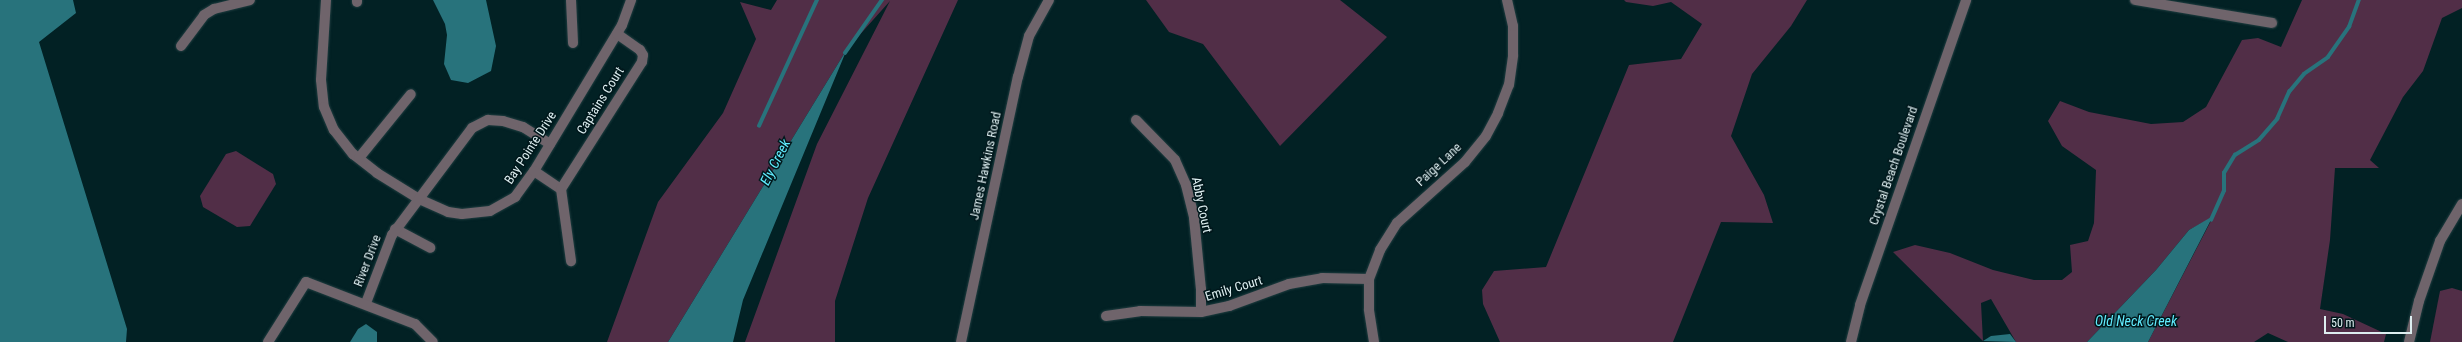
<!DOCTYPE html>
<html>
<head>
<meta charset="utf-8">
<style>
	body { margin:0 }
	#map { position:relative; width:2462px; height:342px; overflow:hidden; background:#022124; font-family:"Roboto Condensed",sans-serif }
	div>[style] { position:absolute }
	.green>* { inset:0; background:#512e47 }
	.water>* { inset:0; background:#28737c }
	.stream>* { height:3.5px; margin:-1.75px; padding:0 1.75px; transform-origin:1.75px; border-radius:1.75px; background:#28737c }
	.roads { filter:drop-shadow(0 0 1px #213e41) drop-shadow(0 0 1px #213e41) }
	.street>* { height:10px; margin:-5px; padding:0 5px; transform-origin:5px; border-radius:5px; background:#6f646b }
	span { translate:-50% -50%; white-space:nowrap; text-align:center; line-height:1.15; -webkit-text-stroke:3px #00171b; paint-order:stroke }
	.street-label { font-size:13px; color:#ddeef0 }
	.water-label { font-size:14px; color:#61ecfe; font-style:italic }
	.scale { position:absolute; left:2324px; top:316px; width:88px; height:18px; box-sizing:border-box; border:2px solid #ddeef0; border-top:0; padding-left:5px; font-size:12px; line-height:14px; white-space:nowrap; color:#ddeef0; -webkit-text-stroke:3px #00171b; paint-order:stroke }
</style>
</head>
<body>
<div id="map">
	<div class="green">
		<i style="clip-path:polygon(777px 0,958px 0,868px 198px,835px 301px,835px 342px,745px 342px,817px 144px,890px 1px,847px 49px,668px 342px,607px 342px,658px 202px,723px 113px,756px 39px,740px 2px,771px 10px)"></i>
		<i style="clip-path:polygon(1146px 0,1340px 0,1387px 37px,1280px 146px,1203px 44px,1169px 32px)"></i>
		<i style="clip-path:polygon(1624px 0,1807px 0,1791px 26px,1752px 74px,1731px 136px,1764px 195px,1773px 223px,1721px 222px,1673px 342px,1500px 342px,1483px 304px,1482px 290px,1494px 271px,1546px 267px,1629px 65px,1681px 59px,1702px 24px,1671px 2px,1653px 6px,1626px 2px)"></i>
		<i style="clip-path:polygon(2302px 0,2462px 0,2462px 8px,2442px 18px,2423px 71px,2403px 97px,2370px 160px,2379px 168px,2335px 168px,2330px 240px,2320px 309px,2343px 314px,2386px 334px,2384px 342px,2288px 342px,2268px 333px,2254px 342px,2148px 342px,2213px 217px,2189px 230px,2156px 270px,2087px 342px,2016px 342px,1991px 299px,1981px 303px,1983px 341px,1893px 252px,1915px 245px,1950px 253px,1993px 270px,2034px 280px,2062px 280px,2072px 272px,2070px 245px,2088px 241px,2094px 223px,2096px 170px,2062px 146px,2048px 121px,2060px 101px,2089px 112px,2151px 124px,2183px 122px,2206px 107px,2242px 40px,2258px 38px,2281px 47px)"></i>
		<i style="clip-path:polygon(236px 151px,273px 174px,276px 184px,250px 226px,237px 227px,203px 207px,200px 196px,226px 154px)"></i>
		<i style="clip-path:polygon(2452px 288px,2462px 291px,2462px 342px,2430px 342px,2440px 291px)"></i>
	</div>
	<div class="water">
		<i style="clip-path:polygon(0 0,73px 0,76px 13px,39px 42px,127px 329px,126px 342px,0 342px)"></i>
		<i style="clip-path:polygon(433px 0,486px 0,496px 46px,491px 71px,468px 83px,451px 80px,444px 64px,447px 35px,445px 24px)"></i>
		<i style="clip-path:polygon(847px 49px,743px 300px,733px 342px,668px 342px)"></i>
		<i style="clip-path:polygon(2213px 216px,2148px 342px,2087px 342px,2156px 270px,2189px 230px)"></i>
		<i style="clip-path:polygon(366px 324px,377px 332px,377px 342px,350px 342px,358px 329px)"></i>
		<i style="clip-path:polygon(2010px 334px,2016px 342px,1983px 341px,1991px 336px)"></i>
	</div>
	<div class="stream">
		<i style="left:845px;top:53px;width:65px;rotate:-55.1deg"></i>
		<i style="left:759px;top:126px;width:139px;rotate:-65.3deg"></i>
		<i style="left:2211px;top:220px;width:32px;rotate:-66deg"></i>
		<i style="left:2224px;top:191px;width:18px;rotate:-90deg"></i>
		<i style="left:2224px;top:173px;width:21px;rotate:-59deg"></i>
		<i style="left:2235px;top:155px;width:28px;rotate:-32deg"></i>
		<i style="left:2259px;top:140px;width:28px;rotate:-49deg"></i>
		<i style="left:2277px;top:119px;width:30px;rotate:-66deg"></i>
		<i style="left:2289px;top:92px;width:23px;rotate:-50deg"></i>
		<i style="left:2304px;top:74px;width:29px;rotate:-35deg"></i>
		<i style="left:2328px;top:57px;width:37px;rotate:-55deg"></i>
		<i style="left:2349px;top:27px;width:29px;rotate:-70deg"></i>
	</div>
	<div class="roads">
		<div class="street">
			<i style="left:326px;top:0;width:80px;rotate:93.6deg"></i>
			<i style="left:321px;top:80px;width:27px;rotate:84deg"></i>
			<i style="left:324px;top:107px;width:25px;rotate:67deg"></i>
			<i style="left:334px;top:130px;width:31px;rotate:52deg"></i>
			<i style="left:353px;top:154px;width:31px;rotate:38deg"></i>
			<i style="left:377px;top:173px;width:49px;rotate:31.8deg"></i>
			<i style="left:419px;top:199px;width:32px;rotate:24deg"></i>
			<i style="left:448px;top:212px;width:14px;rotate:8deg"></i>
			<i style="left:462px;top:214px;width:28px;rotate:-6deg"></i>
			<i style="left:490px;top:211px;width:29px;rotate:-29deg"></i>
			<i style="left:515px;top:197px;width:32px;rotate:-54deg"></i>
			<i style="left:534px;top:171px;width:170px;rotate:-58.9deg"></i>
			<i style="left:622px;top:25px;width:27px;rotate:-70deg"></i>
			<i style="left:357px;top:0;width:2px;rotate:90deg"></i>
			<i style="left:571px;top:0;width:43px;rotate:87.3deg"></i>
			<i style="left:2135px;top:0;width:139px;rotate:9.5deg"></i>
			<i style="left:181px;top:46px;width:39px;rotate:-53deg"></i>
			<i style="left:204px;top:15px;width:12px;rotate:-31deg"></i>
			<i style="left:214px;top:9px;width:37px;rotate:-14deg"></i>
			<i style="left:1136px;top:120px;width:56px;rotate:45.7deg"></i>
			<i style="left:1175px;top:160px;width:27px;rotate:66deg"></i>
			<i style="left:1186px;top:185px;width:34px;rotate:76deg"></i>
			<i style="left:1194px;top:218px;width:71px;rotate:84.4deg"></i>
			<i style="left:1201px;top:289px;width:23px;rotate:90deg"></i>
			<i style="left:359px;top:158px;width:82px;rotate:-50.9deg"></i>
			<i style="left:534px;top:171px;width:32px;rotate:34deg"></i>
			<i style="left:561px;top:189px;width:73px;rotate:82.1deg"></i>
			<i style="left:561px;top:189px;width:151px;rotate:-57.5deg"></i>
			<i style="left:642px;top:62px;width:7px;rotate:-82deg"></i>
			<i style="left:643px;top:55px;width:6px;rotate:-121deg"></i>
			<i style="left:640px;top:50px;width:28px;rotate:-145deg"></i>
			<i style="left:395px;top:229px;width:40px;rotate:28deg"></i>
			<i style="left:366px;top:303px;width:73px;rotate:-69.1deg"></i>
			<i style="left:392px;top:235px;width:134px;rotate:-53.2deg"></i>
			<i style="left:472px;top:128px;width:18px;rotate:-27deg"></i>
			<i style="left:488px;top:120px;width:15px;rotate:4deg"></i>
			<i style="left:503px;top:121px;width:21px;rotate:17deg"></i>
			<i style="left:523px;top:127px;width:32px;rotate:32deg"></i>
			<i style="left:1106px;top:316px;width:34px;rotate:-8deg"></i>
			<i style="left:1140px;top:311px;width:61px;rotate:0.9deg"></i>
			<i style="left:1201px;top:312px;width:29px;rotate:-12deg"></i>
			<i style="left:1229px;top:306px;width:64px;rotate:-20.1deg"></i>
			<i style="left:1289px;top:284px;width:34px;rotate:-10deg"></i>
			<i style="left:1322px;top:278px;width:47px;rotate:1.2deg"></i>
			<i style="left:268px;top:342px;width:71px;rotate:-57.7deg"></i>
			<i style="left:306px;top:282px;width:117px;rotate:21.1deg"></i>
			<i style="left:415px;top:324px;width:25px;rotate:45deg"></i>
			<i style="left:961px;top:342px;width:271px;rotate:-77.9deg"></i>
			<i style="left:1018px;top:77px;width:42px;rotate:-75deg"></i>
			<i style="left:1029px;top:36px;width:41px;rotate:-60.9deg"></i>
			<i style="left:1374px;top:342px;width:33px;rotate:-99deg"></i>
			<i style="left:1369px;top:309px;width:30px;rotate:-90deg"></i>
			<i style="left:1369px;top:279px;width:31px;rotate:-69deg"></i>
			<i style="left:1380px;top:250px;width:32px;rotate:-58deg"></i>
			<i style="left:1397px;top:223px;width:91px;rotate:-41.9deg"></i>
			<i style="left:1465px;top:162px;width:33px;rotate:-51deg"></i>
			<i style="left:1486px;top:136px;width:26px;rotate:-62deg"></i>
			<i style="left:1498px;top:113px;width:30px;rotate:-69deg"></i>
			<i style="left:1509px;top:85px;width:30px;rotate:-82deg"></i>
			<i style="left:1513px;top:55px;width:29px;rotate:-90deg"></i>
			<i style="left:1513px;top:26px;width:27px;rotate:-103deg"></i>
			<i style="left:1851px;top:342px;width:38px;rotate:-76deg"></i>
			<i style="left:1860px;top:305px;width:323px;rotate:-70.8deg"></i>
			<i style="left:2409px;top:342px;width:42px;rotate:-76.3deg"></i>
			<i style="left:2419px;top:301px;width:64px;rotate:-70.7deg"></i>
			<i style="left:2440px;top:241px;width:43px;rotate:-59.3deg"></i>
		</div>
	</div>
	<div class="street-label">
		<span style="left:601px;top:101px;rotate:-58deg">Captains Court</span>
		<span style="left:531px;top:148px;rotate:-57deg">Bay Pointe Drive</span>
		<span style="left:1439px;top:165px;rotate:-43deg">Paige Lane</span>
		<span style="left:986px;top:166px;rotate:-78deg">James Hawkins Road</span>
		<span style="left:1894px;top:166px;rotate:-71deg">Crystal Beach Boulevard</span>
		<span style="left:1201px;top:205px;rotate:78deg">Abby Court</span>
		<span style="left:368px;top:261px;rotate:-69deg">River Drive</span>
		<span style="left:1234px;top:289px;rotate:-17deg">Emily Court</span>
	</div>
	<div class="water-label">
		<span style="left:775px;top:162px;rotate:-63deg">Ely Creek</span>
		<span style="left:2136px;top:321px">Old Neck Creek</span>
	</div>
	<div class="scale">50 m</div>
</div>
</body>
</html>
